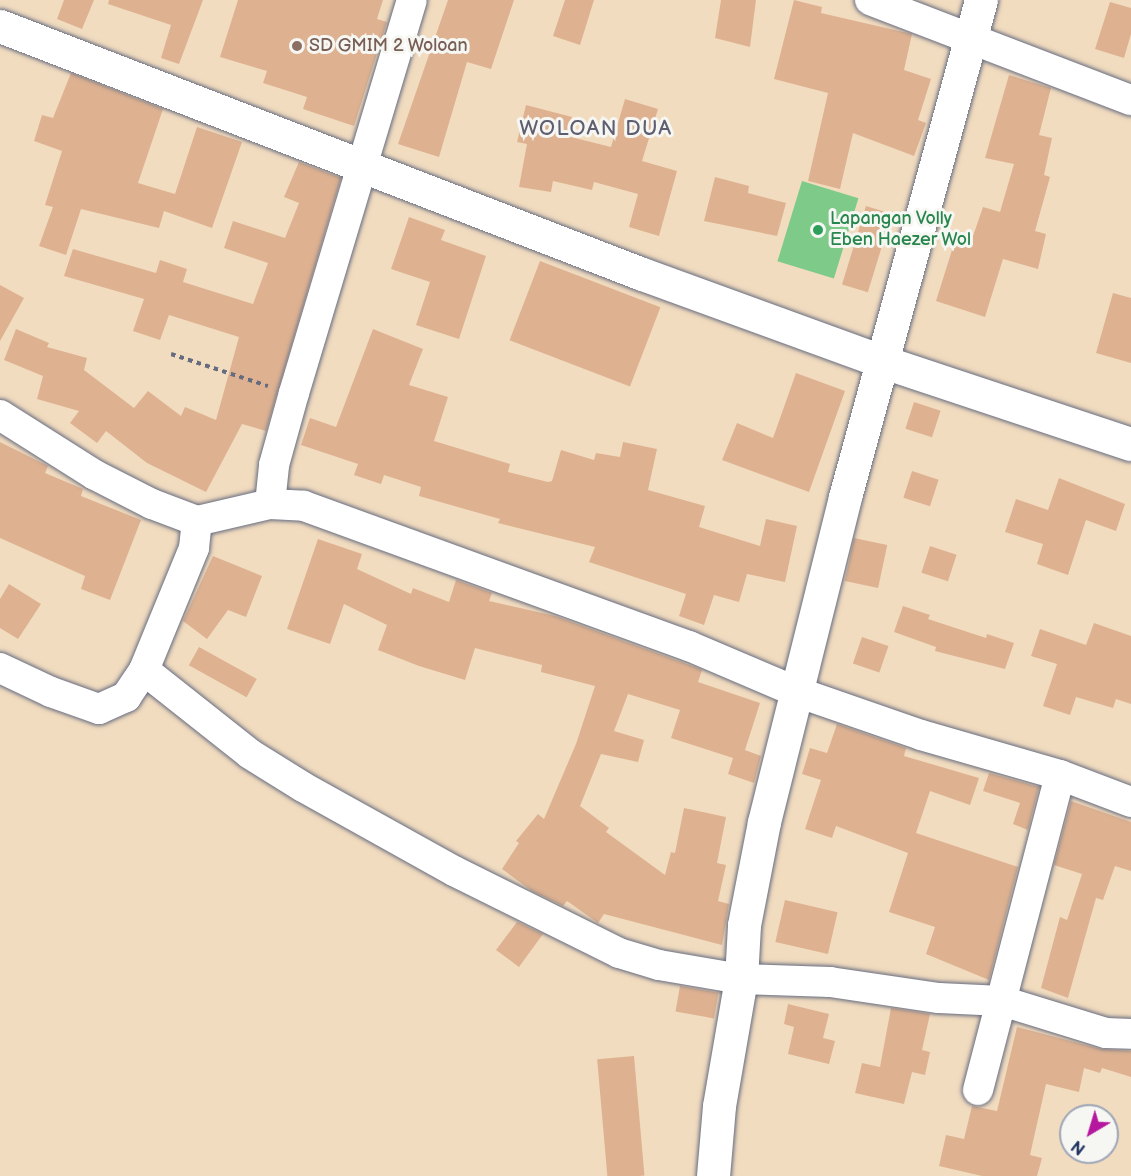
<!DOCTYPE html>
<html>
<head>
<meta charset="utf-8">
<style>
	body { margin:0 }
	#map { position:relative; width:1131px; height:1176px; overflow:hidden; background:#f2dcbf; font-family:"Balsamiq Sans",sans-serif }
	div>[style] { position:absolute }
	.green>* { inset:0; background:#7dca89; transform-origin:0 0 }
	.building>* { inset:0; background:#deb291; transform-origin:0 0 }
	.path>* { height:4px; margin-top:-2px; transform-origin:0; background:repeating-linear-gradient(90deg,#666c80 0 4.5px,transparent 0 9px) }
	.roads { filter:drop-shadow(0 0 2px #666c80) drop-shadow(0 0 2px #666c80) }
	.street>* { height:30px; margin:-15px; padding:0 15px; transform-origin:15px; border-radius:15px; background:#fff }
	.secondary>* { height:33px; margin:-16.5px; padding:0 16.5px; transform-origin:16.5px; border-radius:16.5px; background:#fff }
	.dots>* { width:16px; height:16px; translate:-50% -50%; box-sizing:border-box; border:3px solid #f6f6f2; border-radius:50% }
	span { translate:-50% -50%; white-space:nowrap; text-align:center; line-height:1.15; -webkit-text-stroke:6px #f6f6f2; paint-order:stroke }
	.education-label { font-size:18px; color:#785e54 }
	.left { translate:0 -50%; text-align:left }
	.leisure-label { font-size:18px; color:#27864d }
	.quarter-label { font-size:21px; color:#5f5d70; letter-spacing:1.5px }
	.north { position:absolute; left:1059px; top:1104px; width:60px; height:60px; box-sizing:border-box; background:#f6f6f2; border:2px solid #9ea6b7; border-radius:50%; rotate:218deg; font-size:16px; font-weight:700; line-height:24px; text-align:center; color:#1b2f5e }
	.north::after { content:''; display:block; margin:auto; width:21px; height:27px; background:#b5179e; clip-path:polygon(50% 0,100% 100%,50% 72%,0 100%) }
</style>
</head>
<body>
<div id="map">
	<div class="green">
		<i style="left:802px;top:181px;width:59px;height:84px;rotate:17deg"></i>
	</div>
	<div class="building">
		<i style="clip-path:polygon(64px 0,94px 0,82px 29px,57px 19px)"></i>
		<i style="clip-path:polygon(109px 0,203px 0,179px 64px,161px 58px,171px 25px,108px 4px)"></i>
		<i style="clip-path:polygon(238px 0,383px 0,377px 19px,387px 22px,354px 126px,303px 109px,307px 97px,263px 83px,267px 71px,220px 57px)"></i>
		<i style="clip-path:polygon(448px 0,514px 0,491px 69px,467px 62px,439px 157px,398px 144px)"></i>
		<i style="clip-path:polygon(565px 0,594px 0,580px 45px,553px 36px)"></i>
		<i style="clip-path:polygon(721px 0,756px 0,750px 47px,715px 38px)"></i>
		<i style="clip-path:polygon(794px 0,822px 7px,821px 13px,912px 34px,904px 70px,931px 79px,918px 120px,926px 123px,914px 156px,853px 133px,840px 189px,808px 181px,828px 93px,774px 79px)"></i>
		<i style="clip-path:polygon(1110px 2px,1131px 8px,1131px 34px,1124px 58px,1095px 49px)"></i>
		<i style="clip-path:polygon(71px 73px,163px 109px,138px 183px,175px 194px,197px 127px,242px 142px,212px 228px,164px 211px,159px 228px,81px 209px,66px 255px,39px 246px,53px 207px,45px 205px,62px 151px,34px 141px,42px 115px,53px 118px)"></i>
		<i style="clip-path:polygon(1009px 75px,1051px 88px,1039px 135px,1052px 138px,1044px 175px,1050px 177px,1035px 231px,1046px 234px,1038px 269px,1003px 259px,985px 317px,936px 301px,958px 231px,973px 236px,983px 207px,1000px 212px,1014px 164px,985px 158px)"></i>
		<i style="clip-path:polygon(625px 99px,658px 109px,642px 161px,677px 171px,659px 236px,629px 227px,638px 194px,594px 182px,592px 190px,553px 181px,551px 192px,519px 187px,527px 144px,517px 142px,526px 105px,572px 117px,567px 136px,611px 147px)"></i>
		<i style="clip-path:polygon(299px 162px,341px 178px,266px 431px,242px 424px,206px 492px,147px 463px,106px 431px,97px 443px,70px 423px,79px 411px,37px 399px,43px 376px,4px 360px,16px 329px,49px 343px,47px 347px,87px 358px,84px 370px,134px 408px,148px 391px,181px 416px,185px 407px,216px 420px,239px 337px,169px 315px,160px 340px,133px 331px,144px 299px,64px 276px,73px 249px,156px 273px,160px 260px,187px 269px,183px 282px,253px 304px,268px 263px,224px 248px,233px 221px,285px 238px,299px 203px,284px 197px)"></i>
		<i style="clip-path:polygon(715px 177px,749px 186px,748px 193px,786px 203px,777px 236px,704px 221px)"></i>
		<i style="left:866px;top:206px;width:27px;height:82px;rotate:17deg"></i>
		<i style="clip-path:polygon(409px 217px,445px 230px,441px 240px,486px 256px,459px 339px,416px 325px,430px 282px,391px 269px)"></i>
		<i style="left:540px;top:261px;width:129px;height:85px;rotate:21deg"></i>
		<i style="clip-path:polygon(0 285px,24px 298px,0 341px)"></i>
		<i style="clip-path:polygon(1113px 293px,1131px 298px,1131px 363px,1096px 353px)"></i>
		<i style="clip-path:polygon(373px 329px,423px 349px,409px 385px,448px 397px,434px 441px,510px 464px,508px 472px,548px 482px,552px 481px,561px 450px,594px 460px,596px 453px,620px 457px,623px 442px,657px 449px,648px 490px,705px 506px,699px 527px,760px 546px,766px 519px,797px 526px,785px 582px,747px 574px,739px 602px,714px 595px,704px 625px,679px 616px,686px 594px,589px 562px,595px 547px,498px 523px,500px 519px,419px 496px,421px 487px,384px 475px,381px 484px,354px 475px,358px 464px,301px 445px,310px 418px,336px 427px)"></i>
		<i style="clip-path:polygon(796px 373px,845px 391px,809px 492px,722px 460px,737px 423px,773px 438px)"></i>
		<i style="left:914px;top:402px;width:28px;height:28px;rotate:18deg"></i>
		<i style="clip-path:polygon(0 442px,48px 466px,45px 473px,83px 489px,81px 496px,141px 520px,110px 600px,81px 589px,85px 576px,0 538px)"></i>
		<i style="left:912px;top:471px;width:28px;height:28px;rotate:18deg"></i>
		<i style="clip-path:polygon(1059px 478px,1125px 504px,1116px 531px,1086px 520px,1068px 575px,1037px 564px,1043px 544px,1005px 532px,1016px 499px,1048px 510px)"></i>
		<i style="left:854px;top:538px;width:34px;height:44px;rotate:12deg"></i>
		<i style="clip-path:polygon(318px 539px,362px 554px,357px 569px,411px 594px,413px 588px,449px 602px,456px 580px,492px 593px,489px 601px,555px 616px,695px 667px,702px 670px,698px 682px,760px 703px,745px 750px,761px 756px,754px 783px,728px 774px,733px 758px,671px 738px,680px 710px,628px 694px,614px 731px,644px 740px,638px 762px,601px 754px,580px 806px,609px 828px,606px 832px,665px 875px,671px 852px,675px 853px,684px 808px,726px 817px,717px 863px,726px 865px,718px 901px,729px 904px,722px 945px,604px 914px,598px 923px,567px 901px,563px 906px,532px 891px,502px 869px,519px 843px,516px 841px,538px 814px,544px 819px,576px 744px,595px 686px,541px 672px,542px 665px,475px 648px,465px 680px,419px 666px,378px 650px,387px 625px,344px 604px,330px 644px,287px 629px)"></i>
		<i style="left:930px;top:546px;width:28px;height:28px;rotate:18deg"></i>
		<i style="clip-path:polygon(213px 556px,262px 576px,246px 617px,228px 610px,207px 639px,183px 621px)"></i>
		<i style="clip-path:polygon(9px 584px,41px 604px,18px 639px,0 628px,0 599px)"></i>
		<i style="clip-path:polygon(903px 606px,930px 615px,928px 619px,986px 638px,987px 634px,1014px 643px,1005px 669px,935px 651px,936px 647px,894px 632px)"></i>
		<i style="clip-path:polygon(1094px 623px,1131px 636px,1131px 704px,1116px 699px,1113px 708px,1076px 697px,1070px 715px,1043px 706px,1057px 664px,1031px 656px,1040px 629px,1086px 645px)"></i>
		<i style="left:862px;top:637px;width:28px;height:28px;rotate:19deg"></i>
		<i style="left:199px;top:647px;width:66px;height:21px;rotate:29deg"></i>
		<i style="clip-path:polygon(837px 724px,906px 748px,904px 756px,979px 778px,970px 805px,930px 791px,916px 833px,1018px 867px,989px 980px,926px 954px,935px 927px,889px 912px,908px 853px,836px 826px,832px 838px,805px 829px,821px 780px,802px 774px,810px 748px,827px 753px)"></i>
		<i style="clip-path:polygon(989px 773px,1039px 787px,1028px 830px,1013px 824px,1020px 803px,983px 791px)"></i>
		<i style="clip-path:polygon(1071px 801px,1131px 822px,1131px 871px,1115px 866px,1103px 900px,1096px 898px,1068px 998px,1041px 988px,1060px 917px,1067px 920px,1082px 874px,1054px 865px)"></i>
		<i style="left:785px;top:900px;width:54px;height:43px;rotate:13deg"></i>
		<i style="clip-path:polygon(517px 922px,543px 934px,519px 967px,496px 950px)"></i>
		<i style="left:680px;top:986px;width:39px;height:26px;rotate:10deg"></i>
		<i style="clip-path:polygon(788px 1004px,829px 1014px,823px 1038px,835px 1041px,829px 1064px,788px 1054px,794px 1027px,784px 1024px)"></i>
		<i style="clip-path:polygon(891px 1008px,930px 1014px,922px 1050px,930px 1052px,925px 1075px,912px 1072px,904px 1104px,855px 1093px,862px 1063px,880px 1067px)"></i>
		<i style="clip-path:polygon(1017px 1027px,1101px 1049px,1131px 1051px,1131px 1077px,1102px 1068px,1100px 1073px,1084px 1068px,1079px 1092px,1046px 1084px,1030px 1155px,1042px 1158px,1037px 1176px,982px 1176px,939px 1166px,946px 1135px,964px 1139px,972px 1106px,997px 1111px)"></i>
		<i style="left:634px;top:1056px;width:120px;height:37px;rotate:85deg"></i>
	</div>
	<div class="path">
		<i style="left:171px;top:354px;width:102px;rotate:18.3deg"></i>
	</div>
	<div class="roads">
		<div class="street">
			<i style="left:870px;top:0;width:280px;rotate:21deg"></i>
			<i style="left:0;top:415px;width:112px;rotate:32.3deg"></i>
			<i style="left:95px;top:475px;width:64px;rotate:27deg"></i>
			<i style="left:152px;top:504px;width:48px;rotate:20.7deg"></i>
			<i style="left:197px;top:521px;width:75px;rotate:-13.1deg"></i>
			<i style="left:270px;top:504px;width:34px;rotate:3deg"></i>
			<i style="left:304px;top:506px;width:410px;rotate:20deg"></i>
			<i style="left:689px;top:646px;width:117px;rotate:23.1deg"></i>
			<i style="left:797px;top:692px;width:131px;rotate:19.1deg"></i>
			<i style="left:921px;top:735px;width:145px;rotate:16.1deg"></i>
			<i style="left:1060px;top:775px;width:76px;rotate:20.8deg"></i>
			<i style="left:270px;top:504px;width:39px;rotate:-84deg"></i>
			<i style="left:274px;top:465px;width:75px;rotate:-74.5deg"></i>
			<i style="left:294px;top:393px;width:410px;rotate:-73.3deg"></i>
			<i style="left:0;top:668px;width:56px;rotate:25.2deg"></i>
			<i style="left:51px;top:692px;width:51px;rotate:19.5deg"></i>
			<i style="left:99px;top:709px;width:30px;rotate:-24deg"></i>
			<i style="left:126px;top:697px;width:32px;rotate:-56deg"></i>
			<i style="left:144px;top:670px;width:132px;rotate:-67.7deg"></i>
			<i style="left:194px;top:548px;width:27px;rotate:-84deg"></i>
			<i style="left:144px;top:670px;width:135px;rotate:38.4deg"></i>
			<i style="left:250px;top:754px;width:62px;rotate:31.9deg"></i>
			<i style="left:303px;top:787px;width:173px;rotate:29.1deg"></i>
			<i style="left:454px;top:871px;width:184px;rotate:26.4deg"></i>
			<i style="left:619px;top:953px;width:42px;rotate:16.7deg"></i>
			<i style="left:659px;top:965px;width:83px;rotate:9.7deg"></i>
			<i style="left:741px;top:979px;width:89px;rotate:1.9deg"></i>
			<i style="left:830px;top:982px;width:110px;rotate:8.4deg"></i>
			<i style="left:939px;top:998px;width:63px;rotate:2.7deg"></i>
			<i style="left:1002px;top:1001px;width:109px;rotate:17.1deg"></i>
			<i style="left:1106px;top:1033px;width:25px;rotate:2deg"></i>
			<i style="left:978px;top:1090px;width:325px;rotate:-75.4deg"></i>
		</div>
		<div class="secondary">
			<i style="left:0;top:26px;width:688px;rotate:21.12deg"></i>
			<i style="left:642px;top:274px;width:254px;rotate:20deg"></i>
			<i style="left:881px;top:361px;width:263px;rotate:18.4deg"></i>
			<i style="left:713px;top:1176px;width:70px;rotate:-85.1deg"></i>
			<i style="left:719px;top:1106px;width:129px;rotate:-80.2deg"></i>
			<i style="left:741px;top:979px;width:54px;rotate:-86.8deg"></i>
			<i style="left:744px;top:925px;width:105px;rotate:-79deg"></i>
			<i style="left:764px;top:822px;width:335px;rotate:-76deg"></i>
			<i style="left:845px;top:497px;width:515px;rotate:-74.7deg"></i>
		</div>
	</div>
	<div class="dots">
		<i style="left:297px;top:46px;background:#8d6e63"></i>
		<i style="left:818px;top:230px;background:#2e9e5b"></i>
	</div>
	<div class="education-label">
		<span class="left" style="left:309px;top:46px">SD GMIM 2 Woloan</span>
	</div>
	<div class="leisure-label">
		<span class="left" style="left:830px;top:230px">Lapangan Volly<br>Eben Haezer Wol</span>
	</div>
	<div class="quarter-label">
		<span style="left:596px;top:129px">WOLOAN DUA</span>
	</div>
	<div class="north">N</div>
</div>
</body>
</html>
